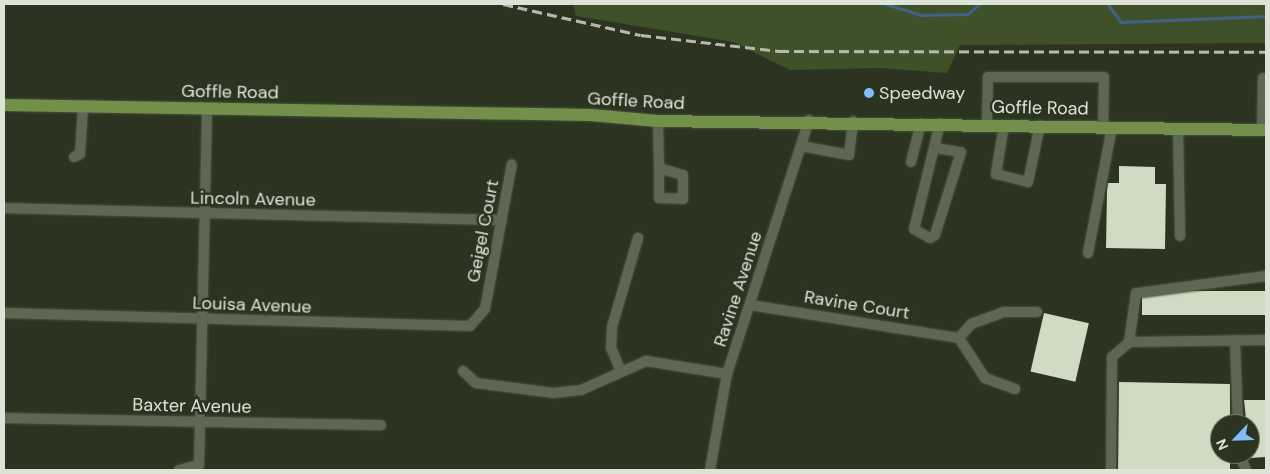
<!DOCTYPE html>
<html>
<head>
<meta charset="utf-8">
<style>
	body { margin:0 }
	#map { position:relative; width:1270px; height:474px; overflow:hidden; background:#2c3421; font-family:"DM Sans",sans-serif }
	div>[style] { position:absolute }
	.green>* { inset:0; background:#3f5128 }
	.stream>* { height:2.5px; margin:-1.25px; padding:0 1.25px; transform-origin:1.25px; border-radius:1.25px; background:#406287 }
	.building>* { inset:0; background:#cfdbc3; transform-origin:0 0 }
	.roads { filter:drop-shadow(0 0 1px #48503f) drop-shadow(0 0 1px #48503f) }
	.minor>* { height:10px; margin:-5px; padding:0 5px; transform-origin:5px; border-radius:5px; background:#5d6752 }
	.major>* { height:12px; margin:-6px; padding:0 6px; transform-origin:6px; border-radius:6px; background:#72904a }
	.rail>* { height:2.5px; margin-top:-1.25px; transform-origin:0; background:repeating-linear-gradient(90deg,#b4baad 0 10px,transparent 0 15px) }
	.dots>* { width:14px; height:14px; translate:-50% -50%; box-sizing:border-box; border:2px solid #2c3421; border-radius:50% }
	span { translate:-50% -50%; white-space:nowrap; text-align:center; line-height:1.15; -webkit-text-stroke:5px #2c3421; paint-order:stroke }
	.street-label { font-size:18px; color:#dde3d7 }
	.poi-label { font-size:18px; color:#dde3d7 }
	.left { translate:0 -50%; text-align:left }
	.frame { position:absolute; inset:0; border:5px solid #dde3d7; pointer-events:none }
	.north { position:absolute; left:1210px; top:414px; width:50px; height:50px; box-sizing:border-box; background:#2c3421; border:1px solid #737a6a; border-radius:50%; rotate:246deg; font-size:14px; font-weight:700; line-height:20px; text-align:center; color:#dde3d7 }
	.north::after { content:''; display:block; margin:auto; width:18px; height:22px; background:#83bcfb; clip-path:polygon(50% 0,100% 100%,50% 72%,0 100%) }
</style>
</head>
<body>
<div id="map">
	<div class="green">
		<i style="clip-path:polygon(573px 4px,1266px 4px,1266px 43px,960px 45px,947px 73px,880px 68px,790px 70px,733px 42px,576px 16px)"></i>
	</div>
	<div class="stream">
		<i style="left:886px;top:4px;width:38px;rotate:17deg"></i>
		<i style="left:922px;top:15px;width:46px;rotate:-1.2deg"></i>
		<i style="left:968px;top:14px;width:15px;rotate:-42deg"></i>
		<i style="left:1108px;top:4px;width:22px;rotate:54deg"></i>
		<i style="left:1121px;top:22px;width:145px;rotate:-2.4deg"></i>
	</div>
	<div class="building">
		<i style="clip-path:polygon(1119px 166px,1155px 167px,1155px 184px,1166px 184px,1165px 249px,1106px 248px,1107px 191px,1108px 183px,1119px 183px)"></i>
		<i style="left:1266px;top:291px;width:24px;height:124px;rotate:90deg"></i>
		<i style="left:1044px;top:313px;width:46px;height:60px;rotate:13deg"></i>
		<i style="clip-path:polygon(1119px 382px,1230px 384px,1230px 424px,1220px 424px,1220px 454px,1230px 454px,1230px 470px,1118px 470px)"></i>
		<i style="clip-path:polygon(1244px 400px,1266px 400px,1266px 457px,1250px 458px)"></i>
	</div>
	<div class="roads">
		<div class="minor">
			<i style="left:658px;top:121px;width:47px;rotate:88.8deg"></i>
			<i style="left:659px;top:168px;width:30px;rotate:90deg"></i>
			<i style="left:659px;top:198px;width:24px;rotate:2deg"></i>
			<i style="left:683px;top:199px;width:24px;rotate:-90deg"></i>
			<i style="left:683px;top:175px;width:25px;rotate:-164deg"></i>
			<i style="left:987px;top:124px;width:47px;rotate:-88.8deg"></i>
			<i style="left:988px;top:77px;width:116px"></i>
			<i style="left:1104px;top:77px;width:50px;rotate:91.1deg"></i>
			<i style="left:1004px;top:125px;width:50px;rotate:99.3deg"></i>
			<i style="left:996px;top:174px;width:33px;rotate:14deg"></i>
			<i style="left:1028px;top:182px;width:58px;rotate:-78.1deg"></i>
			<i style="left:1178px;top:128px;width:108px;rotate:88.9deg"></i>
			<i style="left:1262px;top:130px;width:52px;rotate:-88.9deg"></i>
			<i style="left:801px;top:146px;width:49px;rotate:10.6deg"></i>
			<i style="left:849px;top:155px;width:34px;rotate:-83deg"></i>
			<i style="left:935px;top:148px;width:26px;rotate:9deg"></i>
			<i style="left:961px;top:152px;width:87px;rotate:107.4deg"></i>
			<i style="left:935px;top:235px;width:6px;rotate:149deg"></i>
			<i style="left:930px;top:238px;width:18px;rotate:-151deg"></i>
			<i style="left:914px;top:229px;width:109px;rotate:-76.2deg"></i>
			<i style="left:74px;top:157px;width:7px;rotate:-27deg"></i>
			<i style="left:80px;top:154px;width:47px;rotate:-86.3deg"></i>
			<i style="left:911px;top:162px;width:40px;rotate:-75.6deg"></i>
			<i style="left:4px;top:208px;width:498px;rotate:1.4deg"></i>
			<i style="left:1088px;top:253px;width:128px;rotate:-79.2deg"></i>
			<i style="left:1266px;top:276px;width:131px;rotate:172.5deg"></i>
			<i style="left:1136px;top:293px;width:49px;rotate:98.1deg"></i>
			<i style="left:1129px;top:342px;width:137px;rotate:-0.8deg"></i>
			<i style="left:750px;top:305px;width:212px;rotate:9deg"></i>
			<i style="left:4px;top:313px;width:466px;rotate:1.6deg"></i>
			<i style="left:470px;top:326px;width:23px;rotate:-49deg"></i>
			<i style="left:485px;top:309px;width:147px;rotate:-79.5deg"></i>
			<i style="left:959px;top:338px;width:18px;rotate:-49deg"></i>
			<i style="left:971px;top:324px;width:35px;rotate:-20deg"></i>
			<i style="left:1004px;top:312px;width:33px"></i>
			<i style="left:959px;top:338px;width:48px;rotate:57deg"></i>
			<i style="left:985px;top:378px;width:32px;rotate:20deg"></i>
			<i style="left:1235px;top:340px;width:84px;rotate:88deg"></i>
			<i style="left:620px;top:369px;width:23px;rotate:-113deg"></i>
			<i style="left:611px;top:348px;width:21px;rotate:-87deg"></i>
			<i style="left:612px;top:327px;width:93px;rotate:-73.7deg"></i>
			<i style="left:463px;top:371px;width:18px;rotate:43deg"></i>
			<i style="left:476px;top:383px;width:78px;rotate:7.4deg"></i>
			<i style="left:553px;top:393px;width:28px;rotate:-6deg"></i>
			<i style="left:581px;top:390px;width:71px;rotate:-24deg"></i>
			<i style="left:646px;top:361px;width:82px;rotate:9.1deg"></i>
			<i style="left:4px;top:418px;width:377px;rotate:1.1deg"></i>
			<i style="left:1239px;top:454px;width:17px;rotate:66deg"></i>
			<i style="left:179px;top:470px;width:21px;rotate:-14deg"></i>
			<i style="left:199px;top:465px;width:356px;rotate:-88.7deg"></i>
			<i style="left:710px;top:470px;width:97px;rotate:-80deg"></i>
			<i style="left:727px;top:374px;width:267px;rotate:-72.1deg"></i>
			<i style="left:1111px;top:470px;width:113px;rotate:-89.5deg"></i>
			<i style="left:1112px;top:357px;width:23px;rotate:-41deg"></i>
		</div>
		<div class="major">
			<i style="left:4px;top:105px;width:587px;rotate:0.98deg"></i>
			<i style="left:591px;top:115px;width:67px;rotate:5.1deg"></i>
			<i style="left:658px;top:121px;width:608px;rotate:0.85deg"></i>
		</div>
	</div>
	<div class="rail">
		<i style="left:503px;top:4px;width:141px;rotate:12.7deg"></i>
		<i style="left:641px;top:35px;width:139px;rotate:6.6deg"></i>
		<i style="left:779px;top:51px;width:487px;rotate:0.1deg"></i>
	</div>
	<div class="dots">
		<i style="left:869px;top:93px;background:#83bcfb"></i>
	</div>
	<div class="street-label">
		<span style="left:230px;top:92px;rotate:1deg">Goffle Road</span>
		<span style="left:636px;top:101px;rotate:3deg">Goffle Road</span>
		<span style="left:1040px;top:108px;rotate:1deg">Goffle Road</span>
		<span style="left:253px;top:199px;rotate:1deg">Lincoln Avenue</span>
		<span style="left:483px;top:231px;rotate:-79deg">Geigel Court</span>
		<span style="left:738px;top:289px;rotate:-72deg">Ravine Avenue</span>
		<span style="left:252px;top:305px;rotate:2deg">Louisa Avenue</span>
		<span style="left:857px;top:305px;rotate:9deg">Ravine Court</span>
		<span style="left:192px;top:406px;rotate:1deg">Baxter Avenue</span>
	</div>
	<div class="poi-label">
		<span class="left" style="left:879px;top:93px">Speedway</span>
	</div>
	<div class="frame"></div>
	<div class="north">N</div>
</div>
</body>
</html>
